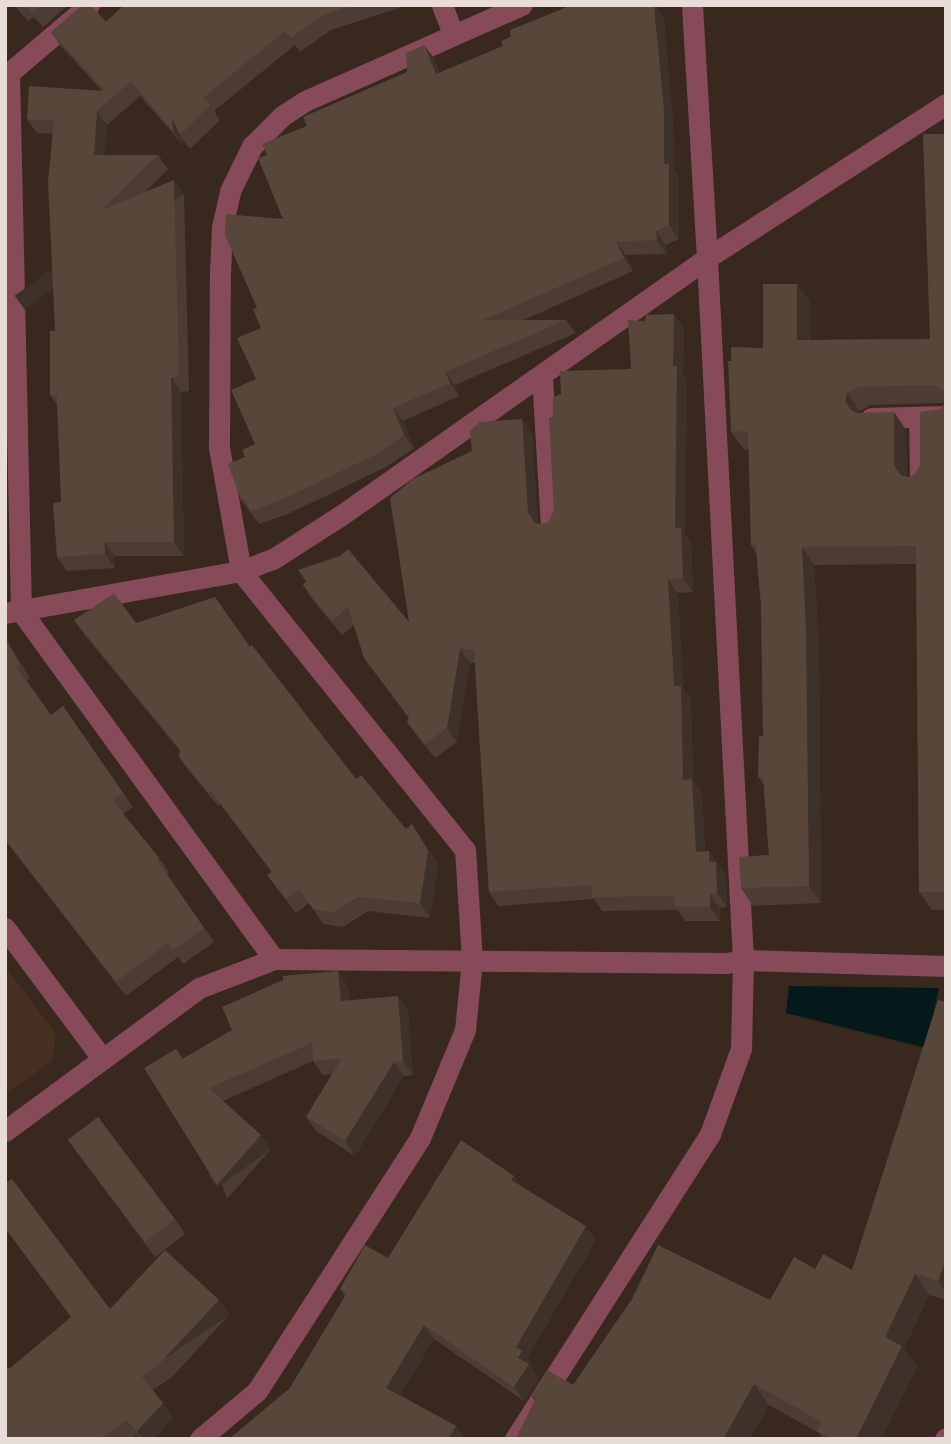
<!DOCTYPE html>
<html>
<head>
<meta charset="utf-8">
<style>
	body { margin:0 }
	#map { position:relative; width:951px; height:1444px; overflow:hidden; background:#39281d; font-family:"Space Grotesk",sans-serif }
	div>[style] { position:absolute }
	.built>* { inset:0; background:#463022 }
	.water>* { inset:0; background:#05181a }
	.minor>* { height:21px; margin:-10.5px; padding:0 10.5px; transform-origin:10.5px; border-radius:10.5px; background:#874a59 }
	.wall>* { inset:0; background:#4c3c33 }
	.shaded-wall>* { inset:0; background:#3e3129; transform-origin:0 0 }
	.building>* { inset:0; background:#58463b; transform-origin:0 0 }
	span { translate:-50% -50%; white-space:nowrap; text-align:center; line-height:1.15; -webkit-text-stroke:5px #1a130e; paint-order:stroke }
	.frame { position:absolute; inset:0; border:7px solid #e8ddd6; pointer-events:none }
</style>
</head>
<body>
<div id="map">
	<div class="built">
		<i style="clip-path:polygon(5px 966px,56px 1034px,52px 1061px,5px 1094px)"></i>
	</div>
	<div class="water">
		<i style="clip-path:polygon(789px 986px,939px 988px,926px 1048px,786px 1013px)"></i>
	</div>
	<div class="minor">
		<i style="left:89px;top:5px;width:105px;rotate:139.6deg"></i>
		<i style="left:9px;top:73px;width:538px;rotate:88.72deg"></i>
		<i style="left:21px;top:611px;width:430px;rotate:54deg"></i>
		<i style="left:442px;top:5px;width:31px;rotate:69deg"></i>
		<i style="left:542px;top:376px;width:150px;rotate:86.6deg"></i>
		<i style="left:919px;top:417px;width:65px;rotate:89.1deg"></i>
		<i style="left:871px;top:418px;width:75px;rotate:-1.5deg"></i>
		<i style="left:5px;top:613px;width:240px;rotate:-10.1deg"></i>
		<i style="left:241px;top:571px;width:34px;rotate:-21deg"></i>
		<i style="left:273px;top:559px;width:80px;rotate:-32.7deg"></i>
		<i style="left:340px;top:516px;width:449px;rotate:-35.1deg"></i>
		<i style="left:707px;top:258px;width:253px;rotate:-93.4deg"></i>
		<i style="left:5px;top:928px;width:162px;rotate:53.3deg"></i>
		<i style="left:5px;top:1131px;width:241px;rotate:-36.4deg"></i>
		<i style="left:199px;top:988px;width:80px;rotate:-21.1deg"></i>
		<i style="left:274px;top:959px;width:452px;rotate:0.5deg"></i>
		<i style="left:726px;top:963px;width:17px;rotate:-10deg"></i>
		<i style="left:743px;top:960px;width:203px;rotate:1.7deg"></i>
		<i style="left:200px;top:1439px;width:75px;rotate:-40.1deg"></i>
		<i style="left:257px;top:1391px;width:301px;rotate:-57.2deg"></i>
		<i style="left:420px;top:1138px;width:117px;rotate:-67.4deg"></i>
		<i style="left:465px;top:1030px;width:70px;rotate:-84.3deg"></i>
		<i style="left:472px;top:960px;width:110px;rotate:-93.6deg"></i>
		<i style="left:465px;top:850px;width:358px;rotate:-128.8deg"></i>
		<i style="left:241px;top:571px;width:126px;rotate:-100.1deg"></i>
		<i style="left:219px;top:447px;width:174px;rotate:-89.7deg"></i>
		<i style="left:220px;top:273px;width:46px;rotate:-87.5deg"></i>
		<i style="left:222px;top:227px;width:37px;rotate:-77deg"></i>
		<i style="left:230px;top:191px;width:50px;rotate:-63.9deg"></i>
		<i style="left:252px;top:146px;width:42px;rotate:-45deg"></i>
		<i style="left:282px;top:116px;width:27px;rotate:-33deg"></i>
		<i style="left:305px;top:101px;width:237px;rotate:-23.9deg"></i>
		<i style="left:515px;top:1439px;width:362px;rotate:-57.4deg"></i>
		<i style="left:710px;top:1134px;width:90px;rotate:-70deg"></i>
		<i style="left:741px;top:1049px;width:89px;rotate:-88.7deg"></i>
		<i style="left:743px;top:960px;width:703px;rotate:-92.94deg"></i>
		<i style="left:707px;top:258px;width:284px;rotate:-32.8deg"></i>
		<i style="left:945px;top:1439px;width:1px;rotate:-45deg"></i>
	</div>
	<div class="wall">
		<i style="clip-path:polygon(14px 5px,68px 5px,43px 27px,34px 17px,28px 21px)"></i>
		<i style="clip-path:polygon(124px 5px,398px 5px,399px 8px,331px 30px,300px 52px,295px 45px,214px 111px,220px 120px,190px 149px,182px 139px,183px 145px,140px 96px,107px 125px,105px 155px,158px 155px,168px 169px,144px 193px,184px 194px,189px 391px,181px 392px,184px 556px,114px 556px,115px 568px,67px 571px,57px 557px,61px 502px,57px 405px,50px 395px,55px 331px,53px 134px,37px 133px,27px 119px,102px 91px,61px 46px,51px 32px,106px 22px)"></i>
		<i style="clip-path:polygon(572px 5px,657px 5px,664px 19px,673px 123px,674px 170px,679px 177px,679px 239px,666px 245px,666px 254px,626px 255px,633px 271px,524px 320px,566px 320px,576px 333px,455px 385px,459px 396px,403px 421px,414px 448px,386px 467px,288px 514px,259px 524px,241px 500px,245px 457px,255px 444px,256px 379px,261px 328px,257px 308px,283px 219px,267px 155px,307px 126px,434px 58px,439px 73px,503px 46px,511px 37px)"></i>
		<i style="clip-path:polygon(evenodd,946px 134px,946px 910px,932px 910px,919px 892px,916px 564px,814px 565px,819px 648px,821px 903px,753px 906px,741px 888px,769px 855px,764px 785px,758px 777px,763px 736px,761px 604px,756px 553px,751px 545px,749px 449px,744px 450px,731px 432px,731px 361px,763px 348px,810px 302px,810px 340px,930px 339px,946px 134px,944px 403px,920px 465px,915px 475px,908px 477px,907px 477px,906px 430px,859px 413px,860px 411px,871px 405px,944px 403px)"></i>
		<i style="clip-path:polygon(684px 328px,683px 374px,687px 380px,685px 534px,691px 542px,693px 592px,678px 593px,683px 688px,691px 700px,693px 781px,702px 793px,705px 851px,709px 851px,726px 876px,727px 907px,720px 908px,720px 921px,685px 921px,677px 910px,602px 911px,594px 899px,498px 906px,489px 892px,475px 663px,470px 663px,457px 742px,435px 758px,417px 736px,407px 722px,409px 719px,354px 625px,342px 635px,312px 599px,303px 585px,306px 582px,298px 570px,409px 622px,472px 451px,522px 419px,532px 433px,538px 524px,548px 523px,554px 511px,553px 417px,631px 369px)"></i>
		<i style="clip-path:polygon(74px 620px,136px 623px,250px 647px,356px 779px,406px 829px,412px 824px,422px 839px,438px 865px,430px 918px,368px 911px,343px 927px,323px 924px,309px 903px,296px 913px,267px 875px,272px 872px,220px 804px,218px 806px,189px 771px,179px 757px,180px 751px,84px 634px)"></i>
		<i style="clip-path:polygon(5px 635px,30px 678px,27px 681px,51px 715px,63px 706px,133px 807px,123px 814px,159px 858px,169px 872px,167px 874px,214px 942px,183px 964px,178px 957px,126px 996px,5px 840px)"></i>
		<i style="clip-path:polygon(348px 986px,350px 1000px,408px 1010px,413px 1075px,404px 1076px,355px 1156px,316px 1131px,306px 1117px,332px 1074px,323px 1075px,313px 1061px,223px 1101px,271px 1149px,227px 1199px,176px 1049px,183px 1058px)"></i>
		<i style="clip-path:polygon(946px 1002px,946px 1300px,929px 1295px,904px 1348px,917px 1367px,881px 1439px,823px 1439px,819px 1433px,769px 1405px,750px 1439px,516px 1439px,535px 1401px,531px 1395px,573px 1385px,770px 1300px,815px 1269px,852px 1270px)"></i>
		<i style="clip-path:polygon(68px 1140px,175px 1219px,185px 1234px,155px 1257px)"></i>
		<i style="clip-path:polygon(514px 1176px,521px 1186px,596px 1240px,527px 1358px,532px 1365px,531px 1367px,539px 1378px,524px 1401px,434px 1339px,400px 1395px,456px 1426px,465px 1439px,229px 1439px,290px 1388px,345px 1296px,340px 1289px)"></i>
		<i style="clip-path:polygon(219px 1300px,229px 1315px,172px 1377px,153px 1390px,173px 1417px,154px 1439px,140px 1439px,136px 1435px,131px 1439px,5px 1439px,9px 1369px,110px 1309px)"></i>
	</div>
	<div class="shaded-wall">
		<i style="clip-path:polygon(654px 5px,657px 5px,664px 19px,673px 123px,674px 170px,679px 177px,679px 239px,669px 225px)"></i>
		<i style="clip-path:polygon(424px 45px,434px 58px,446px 88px,436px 74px)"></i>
		<i style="clip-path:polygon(97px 111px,107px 125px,104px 169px,94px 155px)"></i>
		<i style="clip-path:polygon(172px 118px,182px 139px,183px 145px,173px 131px)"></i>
		<i style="left:174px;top:180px;width:17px;height:197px;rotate:54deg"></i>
		<i style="clip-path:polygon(656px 231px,666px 245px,666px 254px,657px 240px)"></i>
		<i style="clip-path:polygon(616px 242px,626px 255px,633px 271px,624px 258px)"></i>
		<i style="clip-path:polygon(797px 284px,810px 302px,810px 358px,797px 340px)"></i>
		<i style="clip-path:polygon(674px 314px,684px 328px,683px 374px,687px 380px,685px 534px,691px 542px,693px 592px,683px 578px,675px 528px,673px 366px)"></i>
		<i style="clip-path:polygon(445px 372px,455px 385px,459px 396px,450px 383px)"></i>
		<i style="clip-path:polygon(171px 377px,181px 392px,184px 556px,174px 542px)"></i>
		<i style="clip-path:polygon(847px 393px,860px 411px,858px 419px,864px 429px,845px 401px)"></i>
		<i style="clip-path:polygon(393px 408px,403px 421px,414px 448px,404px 435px)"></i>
		<i style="clip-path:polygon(894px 412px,906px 430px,907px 483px,894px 465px)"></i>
		<i style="clip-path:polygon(522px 419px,532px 433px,538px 527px,528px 513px)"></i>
		<i style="clip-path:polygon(104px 542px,114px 556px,115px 568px,105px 554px)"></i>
		<i style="clip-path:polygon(802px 547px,814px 565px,819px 648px,821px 903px,809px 886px)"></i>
		<i style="clip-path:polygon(668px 579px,678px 593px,683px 688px,691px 700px,693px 781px,702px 793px,706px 866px,696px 852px,683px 780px,674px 686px)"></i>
		<i style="clip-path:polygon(5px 635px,30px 678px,20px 664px,5px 638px)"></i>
		<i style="clip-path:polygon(460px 649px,470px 663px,457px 742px,447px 728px)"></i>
		<i style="clip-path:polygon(412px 824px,438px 865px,430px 918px,420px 903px)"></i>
		<i style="clip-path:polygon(709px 851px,726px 876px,727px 907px,717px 893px,709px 862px)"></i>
		<i style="clip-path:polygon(710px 894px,720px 908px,720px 921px,710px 907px)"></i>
		<i style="clip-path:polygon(338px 971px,348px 986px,351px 1015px,341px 1001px)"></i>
		<i style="clip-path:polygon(398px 996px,408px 1010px,413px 1075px,403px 1061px)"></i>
		<i style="clip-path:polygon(394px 1062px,404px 1076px,355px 1156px,345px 1141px)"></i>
		<i style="left:261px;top:1135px;width:17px;height:67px;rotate:54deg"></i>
		<i style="clip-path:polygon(514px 1176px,524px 1189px,511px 1180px)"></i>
		<i style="clip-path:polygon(586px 1226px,596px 1240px,527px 1358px,532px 1365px,531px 1367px,539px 1378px,524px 1401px,514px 1387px,516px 1347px)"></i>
		<i style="clip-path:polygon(946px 1258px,946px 1292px,938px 1281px)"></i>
		<i style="clip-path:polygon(915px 1274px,929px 1295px,904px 1348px,917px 1367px,881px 1439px,856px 1439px,885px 1337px)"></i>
		<i style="left:219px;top:1300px;width:18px;height:85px;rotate:56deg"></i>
		<i style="clip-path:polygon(424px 1325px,434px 1339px,396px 1402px,386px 1388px)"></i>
		<i style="clip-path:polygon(754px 1384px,769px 1405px,750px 1439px,723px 1439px)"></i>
		<i style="clip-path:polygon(163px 1403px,173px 1417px,154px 1439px,142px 1439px,137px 1431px)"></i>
		<i style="clip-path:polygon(456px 1426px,465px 1439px,448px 1439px)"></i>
	</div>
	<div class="building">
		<i style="clip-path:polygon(26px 5px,42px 5px,33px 13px)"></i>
		<i style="clip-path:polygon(82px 5px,91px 5px,106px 22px,124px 5px,354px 5px,321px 16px,291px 38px,285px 31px,203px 98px,210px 105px,180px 135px,172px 118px,173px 131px,131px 81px,97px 111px,94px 155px,158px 155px,100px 211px,174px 180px,179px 377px,171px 377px,174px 542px,104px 542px,105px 554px,57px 557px,53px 503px,61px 502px,57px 395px,50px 395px,50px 331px,55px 331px,48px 181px,54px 121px,27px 119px,29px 86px,105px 91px,51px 32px)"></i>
		<i style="clip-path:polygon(572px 5px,654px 6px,664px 110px,664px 164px,669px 164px,669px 225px,656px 231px,657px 240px,616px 242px,624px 258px,483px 320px,566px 320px,445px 372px,450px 383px,393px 408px,404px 435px,377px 454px,279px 501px,250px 511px,244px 498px,241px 500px,228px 464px,245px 457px,242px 450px,255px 444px,231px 390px,256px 379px,237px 338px,261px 328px,253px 309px,257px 308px,225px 235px,226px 214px,283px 219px,258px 158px,267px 155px,262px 144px,307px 126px,303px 117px,407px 72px,406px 53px,424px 45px,436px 74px,503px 46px,501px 41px,511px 37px,510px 30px)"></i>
		<i style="clip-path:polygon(923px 134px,946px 134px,946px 395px,945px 392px,933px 385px,858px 387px,847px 393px,845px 401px,852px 411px,858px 413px,894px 412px,894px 465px,900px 475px,908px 477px,915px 475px,920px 465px,920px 412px,941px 409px,946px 400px,946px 892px,919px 892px,916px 546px,802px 547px,806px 630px,809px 886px,741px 888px,739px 857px,769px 855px,763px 777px,758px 777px,759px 736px,763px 736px,761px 604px,756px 545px,751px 545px,748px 431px,731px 432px,728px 361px,731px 361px,731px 347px,763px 348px,763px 284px,797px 284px,797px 340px,930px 339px)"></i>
		<i style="clip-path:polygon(674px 314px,673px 366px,677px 366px,675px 528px,681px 528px,683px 578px,668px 579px,674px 686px,681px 686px,683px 780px,692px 779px,696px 852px,709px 851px,709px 862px,716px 862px,717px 893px,710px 894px,710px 907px,675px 907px,675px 896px,592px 897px,592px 885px,489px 892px,474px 650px,460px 649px,447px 728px,425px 744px,407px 722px,409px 718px,364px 658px,348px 607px,332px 621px,303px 585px,307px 581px,298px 570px,340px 556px,348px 549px,409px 622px,390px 498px,413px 479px,472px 451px,470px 431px,480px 422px,522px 419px,528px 513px,536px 524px,548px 523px,554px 511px,549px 417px,553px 417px,553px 397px,561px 394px,560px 371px,631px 369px,628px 320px,645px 321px,646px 315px)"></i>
		<i style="clip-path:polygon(114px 593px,136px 623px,215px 597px,250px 647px,252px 645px,356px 779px,361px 775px,406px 829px,412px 824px,428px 851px,420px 903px,358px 897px,333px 913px,313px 909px,299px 889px,286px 899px,267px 875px,272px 872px,210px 790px,208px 792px,179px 757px,180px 749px,74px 620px)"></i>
		<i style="clip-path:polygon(5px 638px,20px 664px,16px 667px,51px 715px,63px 706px,123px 793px,112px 800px,159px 858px,157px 860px,204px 928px,173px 950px,168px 943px,116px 982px,5px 839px)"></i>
		<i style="clip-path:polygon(338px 971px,341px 1001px,398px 996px,403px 1061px,394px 1062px,345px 1141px,306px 1117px,342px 1058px,313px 1061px,312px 1043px,209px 1088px,261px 1135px,217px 1185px,144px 1068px,176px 1049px,182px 1059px,232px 1030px,222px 1007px,283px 980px,283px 976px)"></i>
		<i style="clip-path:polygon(938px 1000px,946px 1002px,946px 1258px,938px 1281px,915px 1274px,885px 1337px,902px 1346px,856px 1439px,832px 1439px,817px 1431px,822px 1422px,754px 1384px,723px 1439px,516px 1439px,536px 1398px,531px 1395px,547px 1370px,573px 1385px,632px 1299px,658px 1245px,770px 1300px,794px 1257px,815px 1269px,823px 1254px,852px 1270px)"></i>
		<i style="left:98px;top:1117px;width:128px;height:38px;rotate:53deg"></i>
		<i style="clip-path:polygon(461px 1140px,514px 1176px,511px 1180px,586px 1226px,516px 1347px,522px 1351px,518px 1358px,529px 1364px,514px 1387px,424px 1325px,386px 1388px,456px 1426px,448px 1439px,229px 1439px,290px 1388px,347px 1293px,340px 1289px,365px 1245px,388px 1258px)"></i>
		<i style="clip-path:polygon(12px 1179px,110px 1309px,165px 1250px,219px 1300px,161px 1362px,142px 1377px,163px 1403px,137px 1431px,126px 1420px,101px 1439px,5px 1439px,5px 1364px,9px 1369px,71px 1317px,5px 1228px,5px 1183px)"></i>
	</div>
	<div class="frame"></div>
</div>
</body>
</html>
